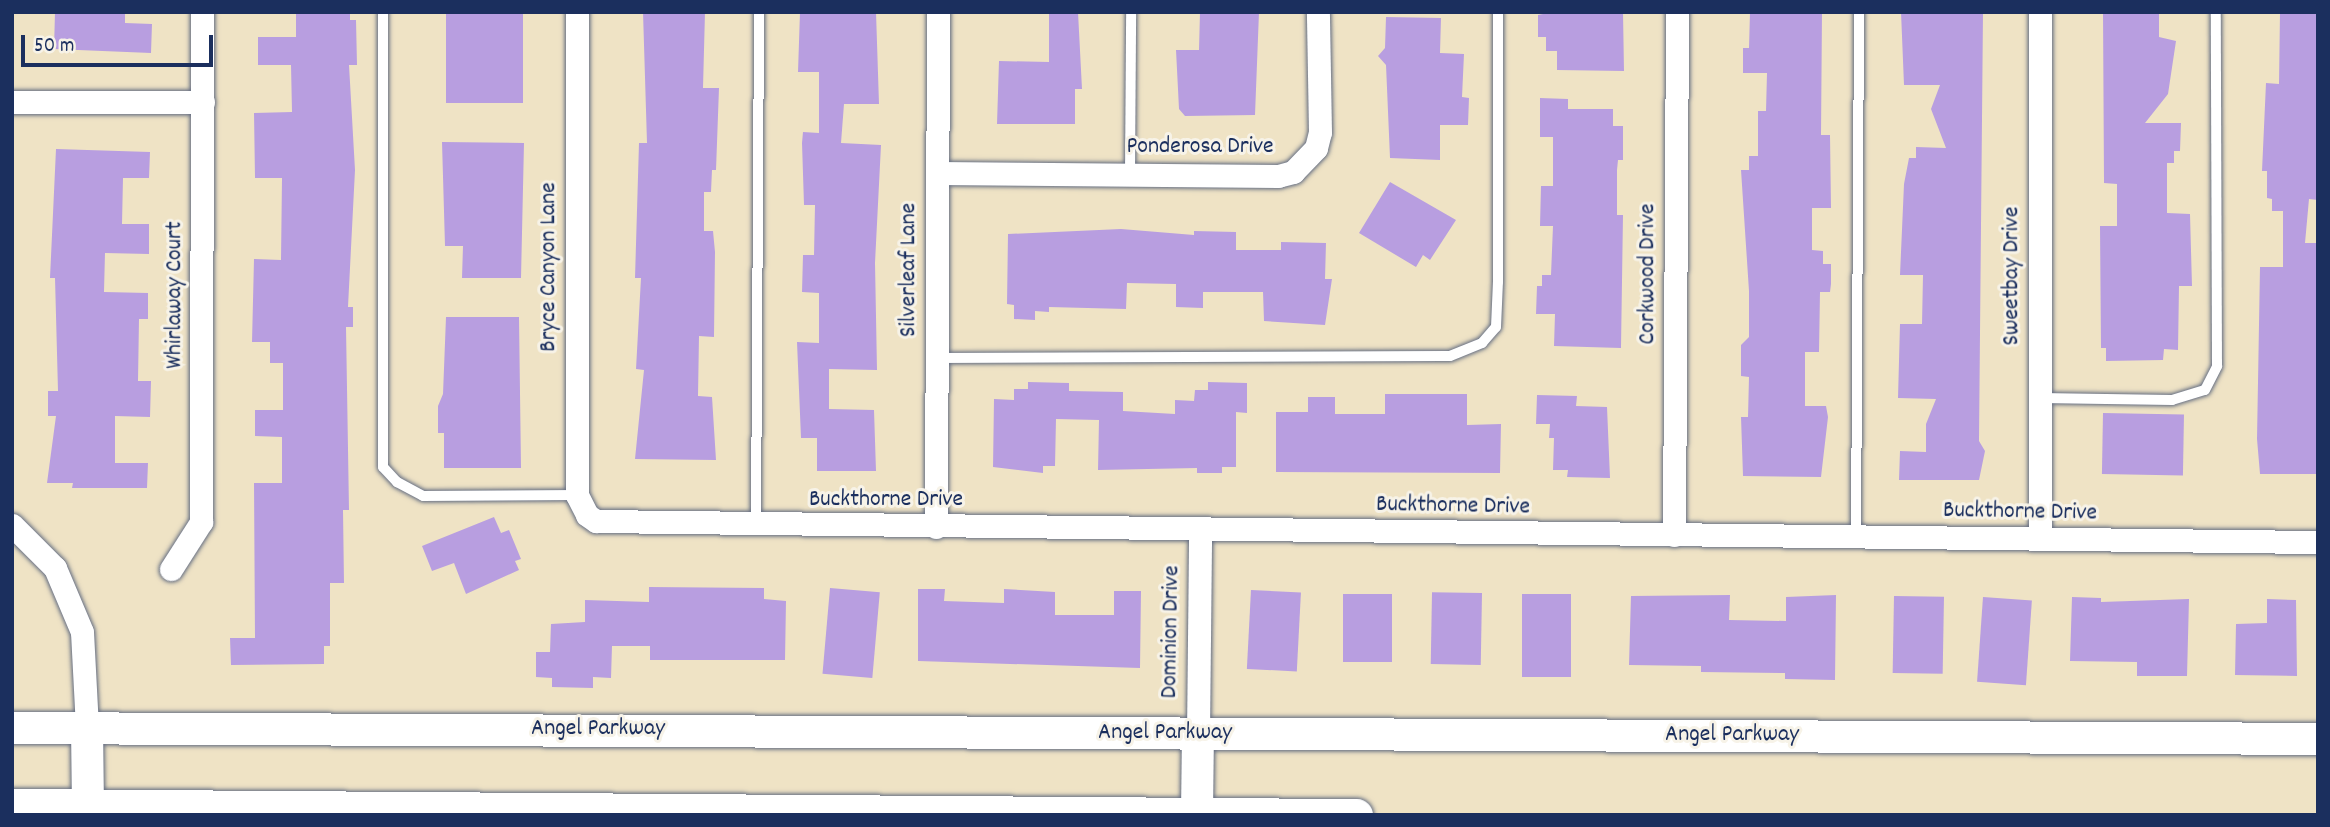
<!DOCTYPE html>
<html>
<head>
<meta charset="utf-8">
<style>
	body { margin:0 }
	#map { position:relative; width:2330px; height:827px; overflow:hidden; background:#efe3c5; font-family:Dekko,sans-serif }
	div>[style] { position:absolute }
	.building>* { inset:0; background:#b89ee0; transform-origin:0 0 }
	.roads { filter:drop-shadow(0 0 2px #656e82) drop-shadow(0 0 2px #656e82) }
	.lane>* { height:10px; margin:-5px; padding:0 5px; transform-origin:5px; border-radius:5px; background:#fff }
	.street>* { height:23px; margin:-11.5px; padding:0 11.5px; transform-origin:11.5px; border-radius:11.5px; background:#fff }
	.secondary>* { height:32px; margin:-16px; padding:0 16px; transform-origin:16px; border-radius:16px; background:#fff }
	span { translate:-50% -50%; white-space:nowrap; text-align:center; line-height:1.15; -webkit-text-stroke:6px #f7f3e8; paint-order:stroke }
	.street-label { font-size:24px; color:#1b2f5e }
	.frame { position:absolute; inset:0; border:14px solid #1b2f5e; pointer-events:none }
	.scale { position:absolute; left:21px; top:35px; width:192px; height:32px; box-sizing:border-box; border:4px solid #1b2f5e; border-top:0; padding-left:9px; font-size:21px; line-height:24px; white-space:nowrap; color:#1b2f5e; -webkit-text-stroke:5px #f7f3e8; paint-order:stroke }
</style>
</head>
<body>
<div id="map">
	<div class="building">
		<i style="clip-path:polygon(55px 12px,125px 12px,125px 23px,152px 24px,151px 53px,54px 49px)"></i>
		<i style="clip-path:polygon(296px 12px,350px 12px,350px 20px,356px 20px,357px 65px,349px 65px,355px 170px,348px 307px,353px 307px,353px 327px,346px 327px,349px 510px,343px 510px,344px 583px,330px 583px,330px 646px,324px 646px,324px 664px,231px 665px,230px 638px,255px 638px,254px 483px,282px 483px,282px 437px,255px 436px,255px 410px,283px 410px,283px 363px,270px 363px,270px 342px,252px 342px,254px 259px,281px 260px,282px 178px,255px 178px,254px 113px,292px 112px,291px 65px,258px 65px,258px 37px,296px 37px)"></i>
		<i style="left:446px;top:12px;width:77px;height:91px"></i>
		<i style="clip-path:polygon(643px 12px,705px 12px,703px 88px,719px 88px,716px 170px,712px 170px,711px 192px,704px 192px,704px 231px,713px 231px,715px 252px,714px 337px,699px 336px,698px 396px,712px 397px,716px 460px,635px 459px,644px 370px,636px 369px,641px 278px,635px 278px,639px 143px,647px 143px)"></i>
		<i style="clip-path:polygon(800px 12px,876px 12px,879px 104px,844px 104px,841px 143px,881px 145px,875px 263px,877px 370px,829px 369px,829px 409px,874px 410px,876px 471px,817px 471px,817px 438px,801px 438px,797px 342px,819px 343px,819px 293px,802px 292px,803px 255px,814px 255px,815px 205px,804px 205px,802px 143px,803px 132px,819px 133px,819px 72px,798px 72px)"></i>
		<i style="clip-path:polygon(1049px 12px,1078px 12px,1082px 89px,1075px 89px,1075px 124px,997px 124px,999px 61px,1049px 62px)"></i>
		<i style="clip-path:polygon(1200px 12px,1259px 12px,1255px 115px,1185px 116px,1179px 109px,1176px 50px,1199px 50px)"></i>
		<i style="clip-path:polygon(1553px 12px,1623px 12px,1624px 71px,1557px 70px,1557px 51px,1546px 51px,1546px 37px,1538px 37px,1538px 15px)"></i>
		<i style="clip-path:polygon(1750px 12px,1822px 12px,1821px 135px,1830px 135px,1831px 208px,1812px 208px,1812px 250px,1823px 251px,1823px 264px,1831px 264px,1831px 284px,1830px 292px,1820px 292px,1819px 352px,1805px 352px,1805px 406px,1826px 406px,1828px 417px,1821px 477px,1743px 476px,1741px 417px,1748px 417px,1749px 377px,1741px 376px,1741px 345px,1749px 337px,1749px 291px,1741px 170px,1749px 170px,1749px 156px,1758px 156px,1758px 111px,1766px 111px,1767px 73px,1743px 73px,1743px 48px,1749px 48px)"></i>
		<i style="clip-path:polygon(1901px 12px,1983px 12px,1979px 441px,1985px 451px,1979px 480px,1899px 480px,1900px 451px,1926px 452px,1926px 424px,1936px 399px,1898px 398px,1900px 324px,1922px 324px,1923px 275px,1900px 275px,1904px 184px,1909px 158px,1916px 158px,1916px 147px,1946px 148px,1931px 109px,1940px 85px,1904px 85px)"></i>
		<i style="clip-path:polygon(2103px 12px,2159px 12px,2159px 37px,2176px 41px,2168px 94px,2145px 123px,2181px 123px,2180px 151px,2174px 151px,2174px 163px,2167px 163px,2167px 213px,2190px 214px,2192px 286px,2179px 286px,2178px 350px,2164px 349px,2163px 360px,2106px 361px,2106px 348px,2101px 348px,2100px 226px,2117px 226px,2117px 184px,2104px 183px)"></i>
		<i style="clip-path:polygon(2280px 12px,2318px 12px,2318px 200px,2309px 199px,2305px 243px,2318px 243px,2318px 474px,2260px 474px,2257px 439px,2260px 267px,2283px 267px,2283px 211px,2272px 211px,2272px 199px,2267px 198px,2267px 171px,2262px 171px,2266px 83px,2279px 84px)"></i>
		<i style="clip-path:polygon(1386px 17px,1441px 18px,1440px 53px,1464px 54px,1462px 97px,1469px 98px,1468px 125px,1440px 125px,1440px 160px,1390px 158px,1386px 65px,1378px 56px,1385px 48px)"></i>
		<i style="clip-path:polygon(1540px 98px,1568px 99px,1568px 109px,1613px 109px,1613px 126px,1623px 126px,1623px 160px,1618px 160px,1617px 170px,1617px 215px,1623px 215px,1621px 348px,1554px 346px,1555px 314px,1536px 314px,1537px 286px,1542px 286px,1542px 275px,1551px 275px,1553px 226px,1540px 226px,1541px 186px,1553px 186px,1553px 137px,1540px 137px)"></i>
		<i style="clip-path:polygon(442px 142px,524px 143px,521px 278px,462px 278px,463px 246px,445px 246px)"></i>
		<i style="clip-path:polygon(56px 149px,150px 152px,149px 178px,123px 178px,122px 224px,149px 224px,149px 254px,105px 253px,104px 292px,148px 293px,148px 319px,139px 319px,138px 381px,151px 381px,150px 417px,115px 416px,115px 463px,148px 463px,147px 488px,72px 488px,73px 483px,47px 483px,56px 416px,48px 416px,48px 391px,58px 391px,55px 278px,50px 278px)"></i>
		<i style="clip-path:polygon(1390px 182px,1456px 220px,1430px 260px,1423px 255px,1416px 267px,1359px 233px)"></i>
		<i style="clip-path:polygon(1121px 229px,1194px 235px,1194px 231px,1236px 232px,1236px 250px,1281px 250px,1281px 242px,1326px 243px,1325px 279px,1332px 279px,1325px 325px,1264px 321px,1263px 292px,1203px 292px,1203px 308px,1176px 307px,1176px 284px,1127px 283px,1126px 309px,1049px 307px,1049px 312px,1035px 311px,1035px 320px,1014px 319px,1014px 305px,1007px 304px,1008px 234px)"></i>
		<i style="clip-path:polygon(446px 317px,519px 317px,521px 468px,444px 468px,444px 433px,438px 433px,438px 406px,443px 394px)"></i>
		<i style="clip-path:polygon(1028px 382px,1069px 383px,1069px 391px,1123px 392px,1123px 411px,1175px 414px,1175px 400px,1194px 401px,1195px 390px,1208px 390px,1208px 382px,1247px 383px,1247px 413px,1236px 412px,1236px 467px,1222px 467px,1222px 473px,1197px 473px,1197px 468px,1098px 470px,1099px 420px,1056px 419px,1055px 466px,1043px 466px,1043px 473px,993px 467px,994px 399px,1014px 400px,1014px 389px,1028px 389px)"></i>
		<i style="clip-path:polygon(1385px 394px,1467px 394px,1467px 425px,1501px 424px,1500px 473px,1276px 472px,1276px 412px,1308px 412px,1308px 397px,1335px 397px,1335px 414px,1385px 414px)"></i>
		<i style="clip-path:polygon(1537px 395px,1577px 396px,1576px 406px,1607px 407px,1610px 478px,1567px 477px,1568px 470px,1553px 470px,1554px 438px,1549px 438px,1550px 424px,1536px 424px)"></i>
		<i style="left:2103px;top:413px;width:81px;height:61px;rotate:1deg"></i>
		<i style="clip-path:polygon(494px 517px,501px 533px,509px 530px,521px 559px,515px 561px,519px 570px,466px 594px,454px 563px,432px 571px,422px 546px)"></i>
		<i style="clip-path:polygon(649px 587px,764px 588px,764px 599px,786px 601px,785px 660px,650px 660px,650px 646px,612px 646px,611px 678px,593px 677px,593px 688px,552px 687px,552px 678px,536px 677px,536px 652px,550px 652px,551px 624px,585px 622px,585px 600px,649px 602px)"></i>
		<i style="left:830px;top:588px;width:50px;height:86px;rotate:5deg"></i>
		<i style="clip-path:polygon(918px 589px,945px 589px,944px 601px,1004px 603px,1004px 589px,1055px 592px,1055px 615px,1114px 615px,1114px 591px,1141px 591px,1140px 668px,918px 661px)"></i>
		<i style="left:1251px;top:590px;width:50px;height:79px;rotate:3deg"></i>
		<i style="left:1482px;top:593px;width:72px;height:50px;rotate:91deg"></i>
		<i style="left:1343px;top:594px;width:49px;height:68px"></i>
		<i style="left:1522px;top:594px;width:49px;height:83px"></i>
		<i style="clip-path:polygon(1730px 595px,1729px 620px,1786px 621px,1786px 597px,1836px 595px,1835px 680px,1785px 679px,1785px 673px,1701px 672px,1701px 666px,1629px 665px,1631px 596px)"></i>
		<i style="left:1894px;top:596px;width:50px;height:77px;rotate:1deg"></i>
		<i style="left:1983px;top:597px;width:49px;height:85px;rotate:4deg"></i>
		<i style="clip-path:polygon(2072px 597px,2101px 598px,2101px 602px,2189px 599px,2187px 676px,2137px 676px,2137px 662px,2070px 661px)"></i>
		<i style="clip-path:polygon(2267px 599px,2296px 600px,2297px 676px,2235px 675px,2236px 624px,2267px 623px)"></i>
	</div>
	<div class="roads">
		<div class="lane">
			<i style="left:383px;top:12px;width:455px;rotate:90deg"></i>
			<i style="left:383px;top:467px;width:21px;rotate:47deg"></i>
			<i style="left:397px;top:482px;width:30px;rotate:28deg"></i>
			<i style="left:423px;top:496px;width:154px;rotate:-0.4deg"></i>
			<i style="left:1130px;top:175px;width:163px;rotate:-89.6deg"></i>
			<i style="left:936px;top:358px;width:514px;rotate:-0.22deg"></i>
			<i style="left:1450px;top:356px;width:35px;rotate:-22deg"></i>
			<i style="left:1482px;top:343px;width:21px;rotate:-49deg"></i>
			<i style="left:1496px;top:327px;width:45px;rotate:-87.5deg"></i>
			<i style="left:1498px;top:282px;width:270px;rotate:-90deg"></i>
			<i style="left:2040px;top:398px;width:132px;rotate:0.9deg"></i>
			<i style="left:2172px;top:400px;width:34px;rotate:-17deg"></i>
			<i style="left:2205px;top:390px;width:27px;rotate:-63deg"></i>
			<i style="left:2217px;top:366px;width:354px;rotate:-90.2deg"></i>
			<i style="left:756px;top:523px;width:511px;rotate:-89.66deg"></i>
			<i style="left:1856px;top:537px;width:525px;rotate:-89.67deg"></i>
		</div>
		<div class="street">
			<i style="left:577px;top:12px;width:483px;rotate:90deg"></i>
			<i style="left:577px;top:495px;width:22px;rotate:63deg"></i>
			<i style="left:587px;top:515px;width:11px;rotate:34deg"></i>
			<i style="left:596px;top:521px;width:1722px;rotate:0.7deg"></i>
			<i style="left:12px;top:102px;width:191px"></i>
			<i style="left:937px;top:173px;width:341px;rotate:0.5deg"></i>
			<i style="left:1278px;top:176px;width:16px;rotate:-15deg"></i>
			<i style="left:1293px;top:172px;width:33px;rotate:-46deg"></i>
			<i style="left:1316px;top:148px;width:16px;rotate:-76deg"></i>
			<i style="left:1320px;top:132px;width:120px;rotate:-91deg"></i>
			<i style="left:12px;top:525px;width:61px;rotate:45deg"></i>
			<i style="left:55px;top:568px;width:69px;rotate:67.1deg"></i>
			<i style="left:82px;top:632px;width:95px;rotate:87deg"></i>
			<i style="left:936px;top:527px;width:515px;rotate:-89.78deg"></i>
			<i style="left:1674px;top:535px;width:523px;rotate:-89.67deg"></i>
			<i style="left:2040px;top:539px;width:527px;rotate:-90deg"></i>
			<i style="left:171px;top:569px;width:56px;rotate:-57.4deg"></i>
			<i style="left:201px;top:522px;width:510px;rotate:-89.89deg"></i>
			<i style="left:1198px;top:734px;width:204px;rotate:-89.4deg"></i>
		</div>
		<div class="secondary">
			<i style="left:87px;top:727px;width:78px;rotate:89.3deg"></i>
			<i style="left:12px;top:728px;width:2306px;rotate:0.27deg"></i>
			<i style="left:12px;top:805px;width:1345px;rotate:0.43deg"></i>
			<i style="left:1197px;top:813px;width:79px;rotate:-89.3deg"></i>
		</div>
	</div>
	<div class="street-label">
		<span style="left:1200px;top:148px">Ponderosa Drive</span>
		<span style="left:550px;top:267px;rotate:-90deg">Bryce Canyon Lane</span>
		<span style="left:910px;top:270px;rotate:-90deg">Silverleaf Lane</span>
		<span style="left:1649px;top:274px;rotate:-90deg">Corkwood Drive</span>
		<span style="left:2013px;top:276px;rotate:-90deg">Sweetbay Drive</span>
		<span style="left:176px;top:295px;rotate:-90deg">Whirlaway Court</span>
		<span style="left:886px;top:501px">Buckthorne Drive</span>
		<span style="left:1453px;top:507px;rotate:1deg">Buckthorne Drive</span>
		<span style="left:2020px;top:513px;rotate:1deg">Buckthorne Drive</span>
		<span style="left:1172px;top:632px;rotate:-89deg">Dominion Drive</span>
		<span style="left:598px;top:730px">Angel Parkway</span>
		<span style="left:1165px;top:734px">Angel Parkway</span>
		<span style="left:1732px;top:736px">Angel Parkway</span>
	</div>
	<div class="frame"></div>
	<div class="scale">50 m</div>
</div>
</body>
</html>
